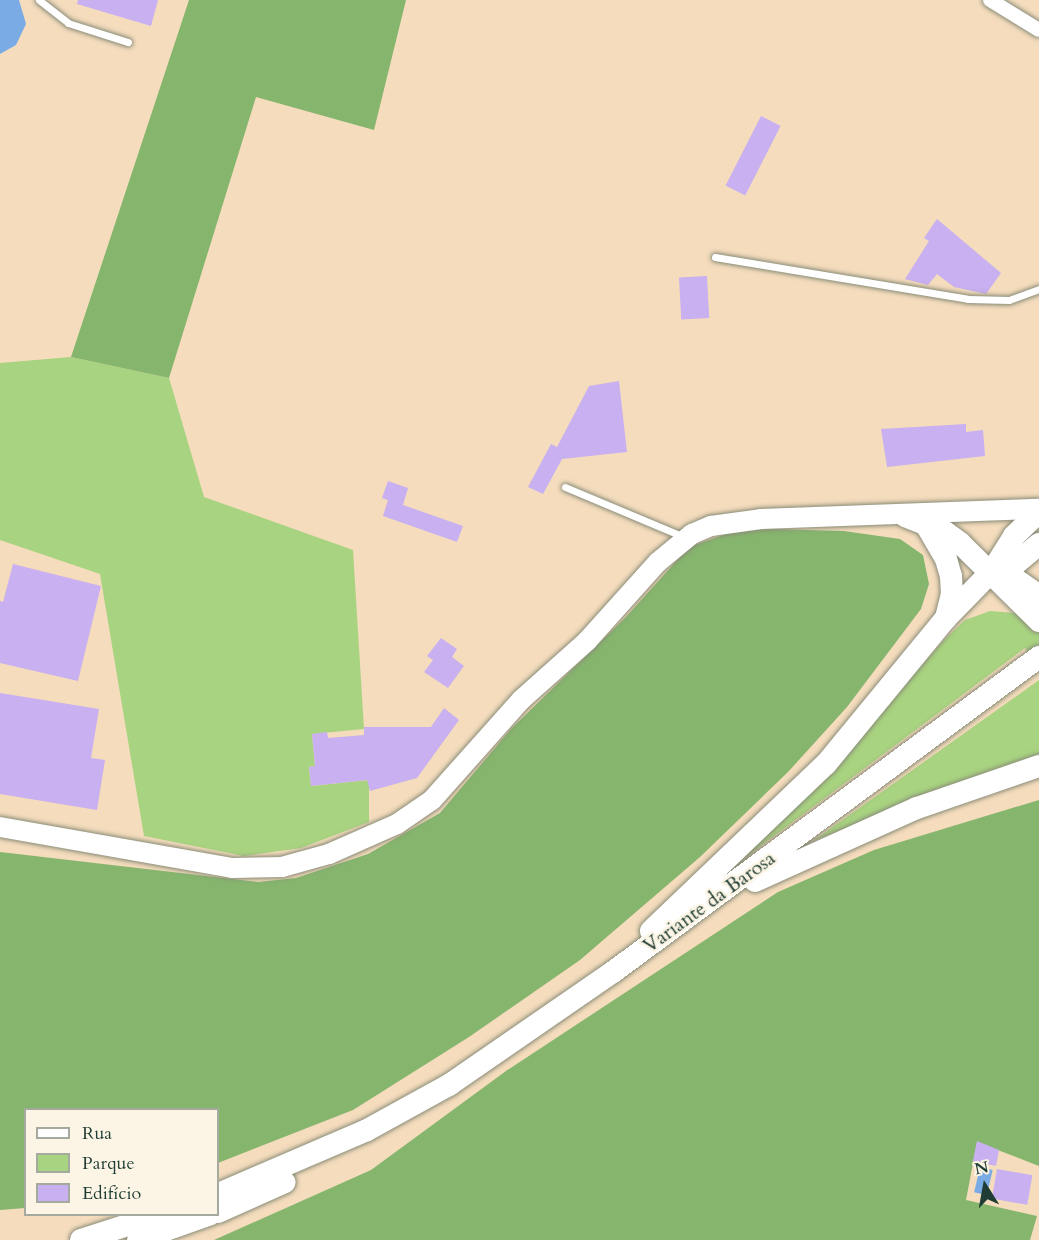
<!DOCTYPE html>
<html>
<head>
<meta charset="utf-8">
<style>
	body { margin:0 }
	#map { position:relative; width:1039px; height:1240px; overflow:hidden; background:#f4dcbd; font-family:Cardo,serif }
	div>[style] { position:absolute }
	.green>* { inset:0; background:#a8d380 }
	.forest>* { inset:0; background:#86b56e }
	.water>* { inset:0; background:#7babe5; transform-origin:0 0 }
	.building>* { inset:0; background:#c8b0f1; transform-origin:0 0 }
	.roads { filter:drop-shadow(0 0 2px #8a8c78) drop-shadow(0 0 2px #8a8c78) }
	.service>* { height:7px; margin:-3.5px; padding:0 3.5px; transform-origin:3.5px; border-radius:3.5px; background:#fff }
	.minor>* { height:14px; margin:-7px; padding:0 7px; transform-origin:7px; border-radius:7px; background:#fff }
	.secondary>* { height:20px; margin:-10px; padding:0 10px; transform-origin:10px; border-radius:10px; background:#fff }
	.primary>* { height:22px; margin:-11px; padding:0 11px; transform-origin:11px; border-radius:11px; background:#fff }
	span { translate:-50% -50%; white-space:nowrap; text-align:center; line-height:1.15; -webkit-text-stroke:5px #fcf5e5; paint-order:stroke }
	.street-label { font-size:20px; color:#1f3d34 }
	.legend { position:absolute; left:24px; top:1108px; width:195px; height:108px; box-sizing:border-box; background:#fcf5e5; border:2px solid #a4ab9e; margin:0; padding:8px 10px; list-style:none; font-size:18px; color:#1f3d34 }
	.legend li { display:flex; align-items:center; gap:12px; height:30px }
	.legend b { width:30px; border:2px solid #a4ab9e }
	.north { position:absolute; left:955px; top:1156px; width:60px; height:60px; -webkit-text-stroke:4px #fcf5e5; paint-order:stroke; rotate:349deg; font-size:16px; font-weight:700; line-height:24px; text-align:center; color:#1f3d34 }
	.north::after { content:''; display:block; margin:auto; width:21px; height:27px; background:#1f3d34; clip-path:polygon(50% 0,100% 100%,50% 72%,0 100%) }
</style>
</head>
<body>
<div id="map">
	<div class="green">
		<i style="clip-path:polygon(71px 357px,169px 378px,204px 497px,353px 550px,364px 729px,312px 734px,315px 766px,309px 767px,311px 786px,369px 780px,369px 822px,301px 848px,244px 856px,144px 836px,100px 574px,0 540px,0 363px)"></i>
		<i style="clip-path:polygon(990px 611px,1015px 613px,1039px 630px,1039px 667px,1025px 648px,746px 857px,741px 853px,859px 735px,944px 640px,965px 620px)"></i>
		<i style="clip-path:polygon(1039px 680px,1039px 758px,965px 782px,813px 841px)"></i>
	</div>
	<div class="forest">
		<i style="clip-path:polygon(189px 0,406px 0,374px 130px,256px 97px,169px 378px,71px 357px)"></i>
		<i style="clip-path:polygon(770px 529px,844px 531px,900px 539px,923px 555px,929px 584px,921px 609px,847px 707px,788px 772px,700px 857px,580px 960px,469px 1037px,353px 1110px,218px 1163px,218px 1110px,26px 1110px,25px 1208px,0 1210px,0 852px,258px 882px,296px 878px,368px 854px,440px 813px,511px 729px,625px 618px,689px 547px,729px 533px)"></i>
		<i style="clip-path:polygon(1039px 800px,1039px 1166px,977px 1142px,966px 1200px,1037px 1216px,1030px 1240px,214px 1240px,371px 1170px,506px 1071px,778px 892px,874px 850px)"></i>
	</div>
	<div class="water">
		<i style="clip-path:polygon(0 0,19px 0,26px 24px,16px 45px,0 54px)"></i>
		<i style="left:980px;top:1167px;width:13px;height:26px;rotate:13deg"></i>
	</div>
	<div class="building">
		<i style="clip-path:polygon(78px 0,158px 0,151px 26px,77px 4px)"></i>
		<i style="left:761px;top:116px;width:22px;height:78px;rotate:27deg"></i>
		<i style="clip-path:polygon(937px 219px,1001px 273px,986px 294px,954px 287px,937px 274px,928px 285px,905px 279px,929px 241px,924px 238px)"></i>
		<i style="left:707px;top:276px;width:42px;height:28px;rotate:87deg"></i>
		<i style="clip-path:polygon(619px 381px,627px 452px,562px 459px,543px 494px,528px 487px,551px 444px,557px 447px,589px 386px)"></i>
		<i style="clip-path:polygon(966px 424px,966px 432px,983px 430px,985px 456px,887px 467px,881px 429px)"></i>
		<i style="clip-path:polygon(388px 481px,408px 488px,403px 505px,463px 526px,457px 542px,383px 516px,388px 500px,382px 498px)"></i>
		<i style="clip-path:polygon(13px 564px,101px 586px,78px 681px,0 663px,0 601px,3px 602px)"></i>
		<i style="clip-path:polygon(441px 638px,457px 649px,452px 657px,464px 666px,448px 688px,424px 672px,433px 660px,427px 656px)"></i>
		<i style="clip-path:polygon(0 693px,99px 709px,91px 758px,105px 760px,97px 810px,0 794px)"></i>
		<i style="clip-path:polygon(444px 708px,459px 720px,417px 778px,370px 791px,367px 780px,311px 786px,309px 767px,315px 766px,312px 734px,327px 732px,328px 738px,364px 735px,364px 727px,431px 727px)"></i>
		<i style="clip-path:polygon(977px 1141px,999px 1150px,996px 1166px,973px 1161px)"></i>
		<i style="left:997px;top:1169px;width:36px;height:30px;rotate:10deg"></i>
	</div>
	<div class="roads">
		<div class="service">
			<i style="left:39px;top:0;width:37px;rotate:38deg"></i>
			<i style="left:68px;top:23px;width:63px;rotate:17.6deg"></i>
			<i style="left:715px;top:257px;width:256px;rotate:9.4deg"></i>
			<i style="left:968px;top:299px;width:41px;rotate:1.4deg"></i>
			<i style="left:1009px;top:300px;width:32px;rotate:-20deg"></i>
			<i style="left:565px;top:487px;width:129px;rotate:22.8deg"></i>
		</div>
		<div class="minor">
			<i style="left:990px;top:0;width:57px;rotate:31.5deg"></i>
		</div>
		<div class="secondary">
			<i style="left:0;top:827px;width:236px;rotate:10deg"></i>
			<i style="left:232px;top:868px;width:50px;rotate:-1.1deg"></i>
			<i style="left:282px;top:867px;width:49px;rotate:-15.5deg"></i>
			<i style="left:329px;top:854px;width:74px;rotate:-23.8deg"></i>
			<i style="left:397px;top:824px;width:42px;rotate:-34.4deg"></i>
			<i style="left:432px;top:800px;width:134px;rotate:-48.3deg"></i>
			<i style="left:521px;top:700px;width:89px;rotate:-41.8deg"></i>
			<i style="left:587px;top:641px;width:106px;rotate:-48.1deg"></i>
			<i style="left:658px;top:562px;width:44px;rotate:-39.5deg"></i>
			<i style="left:692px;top:534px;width:21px;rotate:-23deg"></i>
			<i style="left:711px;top:526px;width:50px;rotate:-8deg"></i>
			<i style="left:761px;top:519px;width:278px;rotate:-2.1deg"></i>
		</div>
		<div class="primary">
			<i style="left:905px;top:516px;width:43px;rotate:21.8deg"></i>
			<i style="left:945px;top:532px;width:19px;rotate:36deg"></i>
			<i style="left:960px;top:543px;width:111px;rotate:44.6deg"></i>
			<i style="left:925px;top:523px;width:42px;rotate:59.7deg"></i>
			<i style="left:946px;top:559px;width:18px;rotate:74deg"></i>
			<i style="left:951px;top:576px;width:18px;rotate:87deg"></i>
			<i style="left:952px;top:594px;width:25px;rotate:104deg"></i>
			<i style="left:992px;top:571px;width:23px;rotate:-15deg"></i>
			<i style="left:1014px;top:565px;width:33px;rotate:-40deg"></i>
			<i style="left:999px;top:574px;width:17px;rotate:17deg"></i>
			<i style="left:1015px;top:579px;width:29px;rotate:35deg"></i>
			<i style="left:755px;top:881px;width:178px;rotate:-24.3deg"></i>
			<i style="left:917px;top:808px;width:129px;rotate:-19deg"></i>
			<i style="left:651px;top:931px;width:242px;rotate:-43.7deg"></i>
			<i style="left:826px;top:764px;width:189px;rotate:-50.6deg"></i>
			<i style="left:946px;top:618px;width:66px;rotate:-45.6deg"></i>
			<i style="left:992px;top:571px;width:41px;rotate:-57.8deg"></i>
			<i style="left:1014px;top:536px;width:35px;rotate:-44deg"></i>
			<i style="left:218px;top:1194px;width:162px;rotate:-23.2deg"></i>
			<i style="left:367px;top:1130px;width:94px;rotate:-28.8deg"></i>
			<i style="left:449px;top:1085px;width:199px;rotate:-34.6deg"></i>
			<i style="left:613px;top:972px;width:530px;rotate:-36.48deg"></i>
			<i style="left:218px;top:1212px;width:73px;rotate:-24.1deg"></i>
			<i style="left:81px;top:1240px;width:85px;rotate:-17.8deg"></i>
			<i style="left:138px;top:1240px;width:77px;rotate:-19.6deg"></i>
		</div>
	</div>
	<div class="street-label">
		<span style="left:709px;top:902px;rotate:-36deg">Variante da Barosa</span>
	</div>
	<ul class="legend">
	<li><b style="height:8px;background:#fff"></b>Rua</li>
	<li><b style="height:16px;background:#a8d380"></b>Parque</li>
	<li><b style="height:16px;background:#c8b0f1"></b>Edifício</li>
	</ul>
	<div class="north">N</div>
</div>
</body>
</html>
